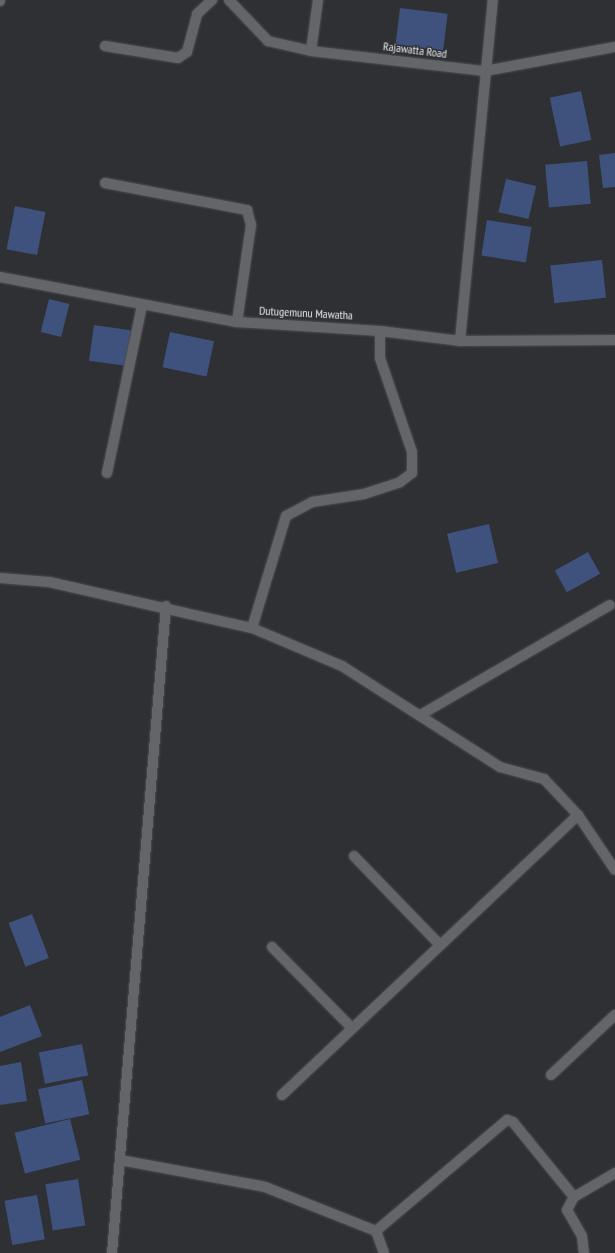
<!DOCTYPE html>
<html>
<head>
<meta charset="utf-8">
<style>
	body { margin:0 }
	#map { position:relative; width:615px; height:1253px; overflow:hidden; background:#2e3033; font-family:"PT Sans Narrow",sans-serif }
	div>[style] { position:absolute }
	.building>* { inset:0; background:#3f527e; transform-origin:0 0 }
	.roads { filter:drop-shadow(0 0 1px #4c4e51) drop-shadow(0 0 1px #4c4e51) }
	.minor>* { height:10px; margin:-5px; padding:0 5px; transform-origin:5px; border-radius:5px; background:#636569 }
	span { translate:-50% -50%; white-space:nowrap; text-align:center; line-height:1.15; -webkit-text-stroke:3px #2e3033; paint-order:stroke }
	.street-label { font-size:12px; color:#e6e7ea }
</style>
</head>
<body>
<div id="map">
	<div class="building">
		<i style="left:400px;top:8px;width:48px;height:37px;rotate:7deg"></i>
		<i style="left:581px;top:91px;width:50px;height:32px;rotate:78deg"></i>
		<i style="clip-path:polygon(615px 153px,615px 187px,603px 188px,599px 155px)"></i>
		<i style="left:587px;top:161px;width:43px;height:42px;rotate:85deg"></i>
		<i style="left:506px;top:179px;width:31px;height:34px;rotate:13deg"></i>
		<i style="left:15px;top:206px;width:31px;height:44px;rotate:11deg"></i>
		<i style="left:487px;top:220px;width:45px;height:36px;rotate:9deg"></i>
		<i style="left:602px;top:260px;width:38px;height:52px;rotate:84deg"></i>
		<i style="left:49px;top:299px;width:21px;height:34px;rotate:14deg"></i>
		<i style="left:94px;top:325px;width:37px;height:36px;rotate:8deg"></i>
		<i style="left:170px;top:332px;width:45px;height:36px;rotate:12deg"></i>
		<i style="left:489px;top:524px;width:40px;height:43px;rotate:77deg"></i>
		<i style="left:588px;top:552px;width:25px;height:38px;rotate:61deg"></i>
		<i style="left:32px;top:914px;width:47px;height:25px;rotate:69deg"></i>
		<i style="clip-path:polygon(30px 1005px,42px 1036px,0 1052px,0 1017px)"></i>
		<i style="left:82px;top:1044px;width:32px;height:44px;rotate:79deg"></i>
		<i style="clip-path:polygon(21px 1062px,27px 1101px,0 1105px,0 1066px)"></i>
		<i style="left:82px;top:1080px;width:35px;height:45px;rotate:78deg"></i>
		<i style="left:70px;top:1119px;width:42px;height:57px;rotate:76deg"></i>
		<i style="left:78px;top:1179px;width:47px;height:33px;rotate:81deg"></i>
		<i style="left:37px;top:1195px;width:45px;height:33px;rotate:80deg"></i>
	</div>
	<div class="roads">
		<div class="minor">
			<i style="left:229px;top:0;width:57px;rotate:46.4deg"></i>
			<i style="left:268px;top:41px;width:44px;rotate:13.1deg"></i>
			<i style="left:311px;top:51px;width:175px;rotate:6.6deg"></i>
			<i style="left:485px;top:71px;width:132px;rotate:-10.5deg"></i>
			<i style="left:0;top:1px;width:1px;rotate:-90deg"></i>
			<i style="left:105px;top:46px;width:74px;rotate:9.3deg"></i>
			<i style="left:178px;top:58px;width:11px;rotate:-34deg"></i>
			<i style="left:187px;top:52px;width:39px;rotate:-75deg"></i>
			<i style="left:197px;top:14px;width:21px;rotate:-43deg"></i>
			<i style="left:311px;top:51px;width:51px;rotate:-82.2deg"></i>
			<i style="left:105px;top:183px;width:145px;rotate:10.8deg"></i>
			<i style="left:247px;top:210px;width:16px;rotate:75deg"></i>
			<i style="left:251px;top:225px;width:98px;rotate:98.2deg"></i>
			<i style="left:0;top:277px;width:241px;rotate:10.8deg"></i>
			<i style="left:237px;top:322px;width:143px;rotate:3.6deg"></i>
			<i style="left:380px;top:331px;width:81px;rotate:7.1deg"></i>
			<i style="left:460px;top:341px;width:155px;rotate:-0.4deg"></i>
			<i style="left:460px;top:341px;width:343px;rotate:-84.5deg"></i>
			<i style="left:107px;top:473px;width:172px;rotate:-78.2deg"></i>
			<i style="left:0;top:578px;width:49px;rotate:4.7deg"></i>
			<i style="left:49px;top:582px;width:208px;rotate:12.8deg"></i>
			<i style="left:252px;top:628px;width:98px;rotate:22.9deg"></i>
			<i style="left:342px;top:666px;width:188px;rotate:32.6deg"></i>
			<i style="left:500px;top:767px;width:46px;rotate:15.3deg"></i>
			<i style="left:544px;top:779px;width:50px;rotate:46.6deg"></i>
			<i style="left:578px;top:815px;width:66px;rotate:56.1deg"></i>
			<i style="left:252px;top:628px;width:117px;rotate:-73.1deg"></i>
			<i style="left:286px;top:516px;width:30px;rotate:-28deg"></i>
			<i style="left:312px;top:502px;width:53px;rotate:-8.7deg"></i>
			<i style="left:364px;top:494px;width:38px;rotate:-18deg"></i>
			<i style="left:400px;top:482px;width:15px;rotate:-37deg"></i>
			<i style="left:412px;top:473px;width:21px;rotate:-90deg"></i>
			<i style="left:412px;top:452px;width:99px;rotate:-108.8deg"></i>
			<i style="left:380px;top:358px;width:27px;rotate:-90deg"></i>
			<i style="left:422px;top:714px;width:217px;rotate:-30.1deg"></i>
			<i style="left:354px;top:856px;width:124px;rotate:46deg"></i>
			<i style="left:272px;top:947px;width:114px;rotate:45.4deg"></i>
			<i style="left:551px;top:1075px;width:88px;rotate:-43.2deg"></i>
			<i style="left:282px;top:1095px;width:407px;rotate:-43.4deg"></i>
			<i style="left:120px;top:1160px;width:147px;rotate:10.5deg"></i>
			<i style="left:265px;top:1187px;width:119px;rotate:21.6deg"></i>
			<i style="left:376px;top:1231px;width:23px;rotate:70deg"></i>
			<i style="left:376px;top:1231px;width:172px;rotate:-40.3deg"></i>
			<i style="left:507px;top:1120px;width:6px;rotate:18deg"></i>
			<i style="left:513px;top:1122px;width:97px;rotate:50.9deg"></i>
			<i style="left:112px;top:1253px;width:649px;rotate:-85.23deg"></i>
			<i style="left:584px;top:1253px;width:17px;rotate:-97deg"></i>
			<i style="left:582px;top:1236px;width:30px;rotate:-120deg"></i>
			<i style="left:567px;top:1210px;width:15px;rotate:-62deg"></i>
			<i style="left:574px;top:1197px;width:48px;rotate:-30.3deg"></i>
		</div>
	</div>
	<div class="street-label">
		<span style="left:415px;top:50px;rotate:7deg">Rajawatta Road</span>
		<span style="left:306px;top:313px;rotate:3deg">Dutugemunu Mawatha</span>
	</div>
</div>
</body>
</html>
